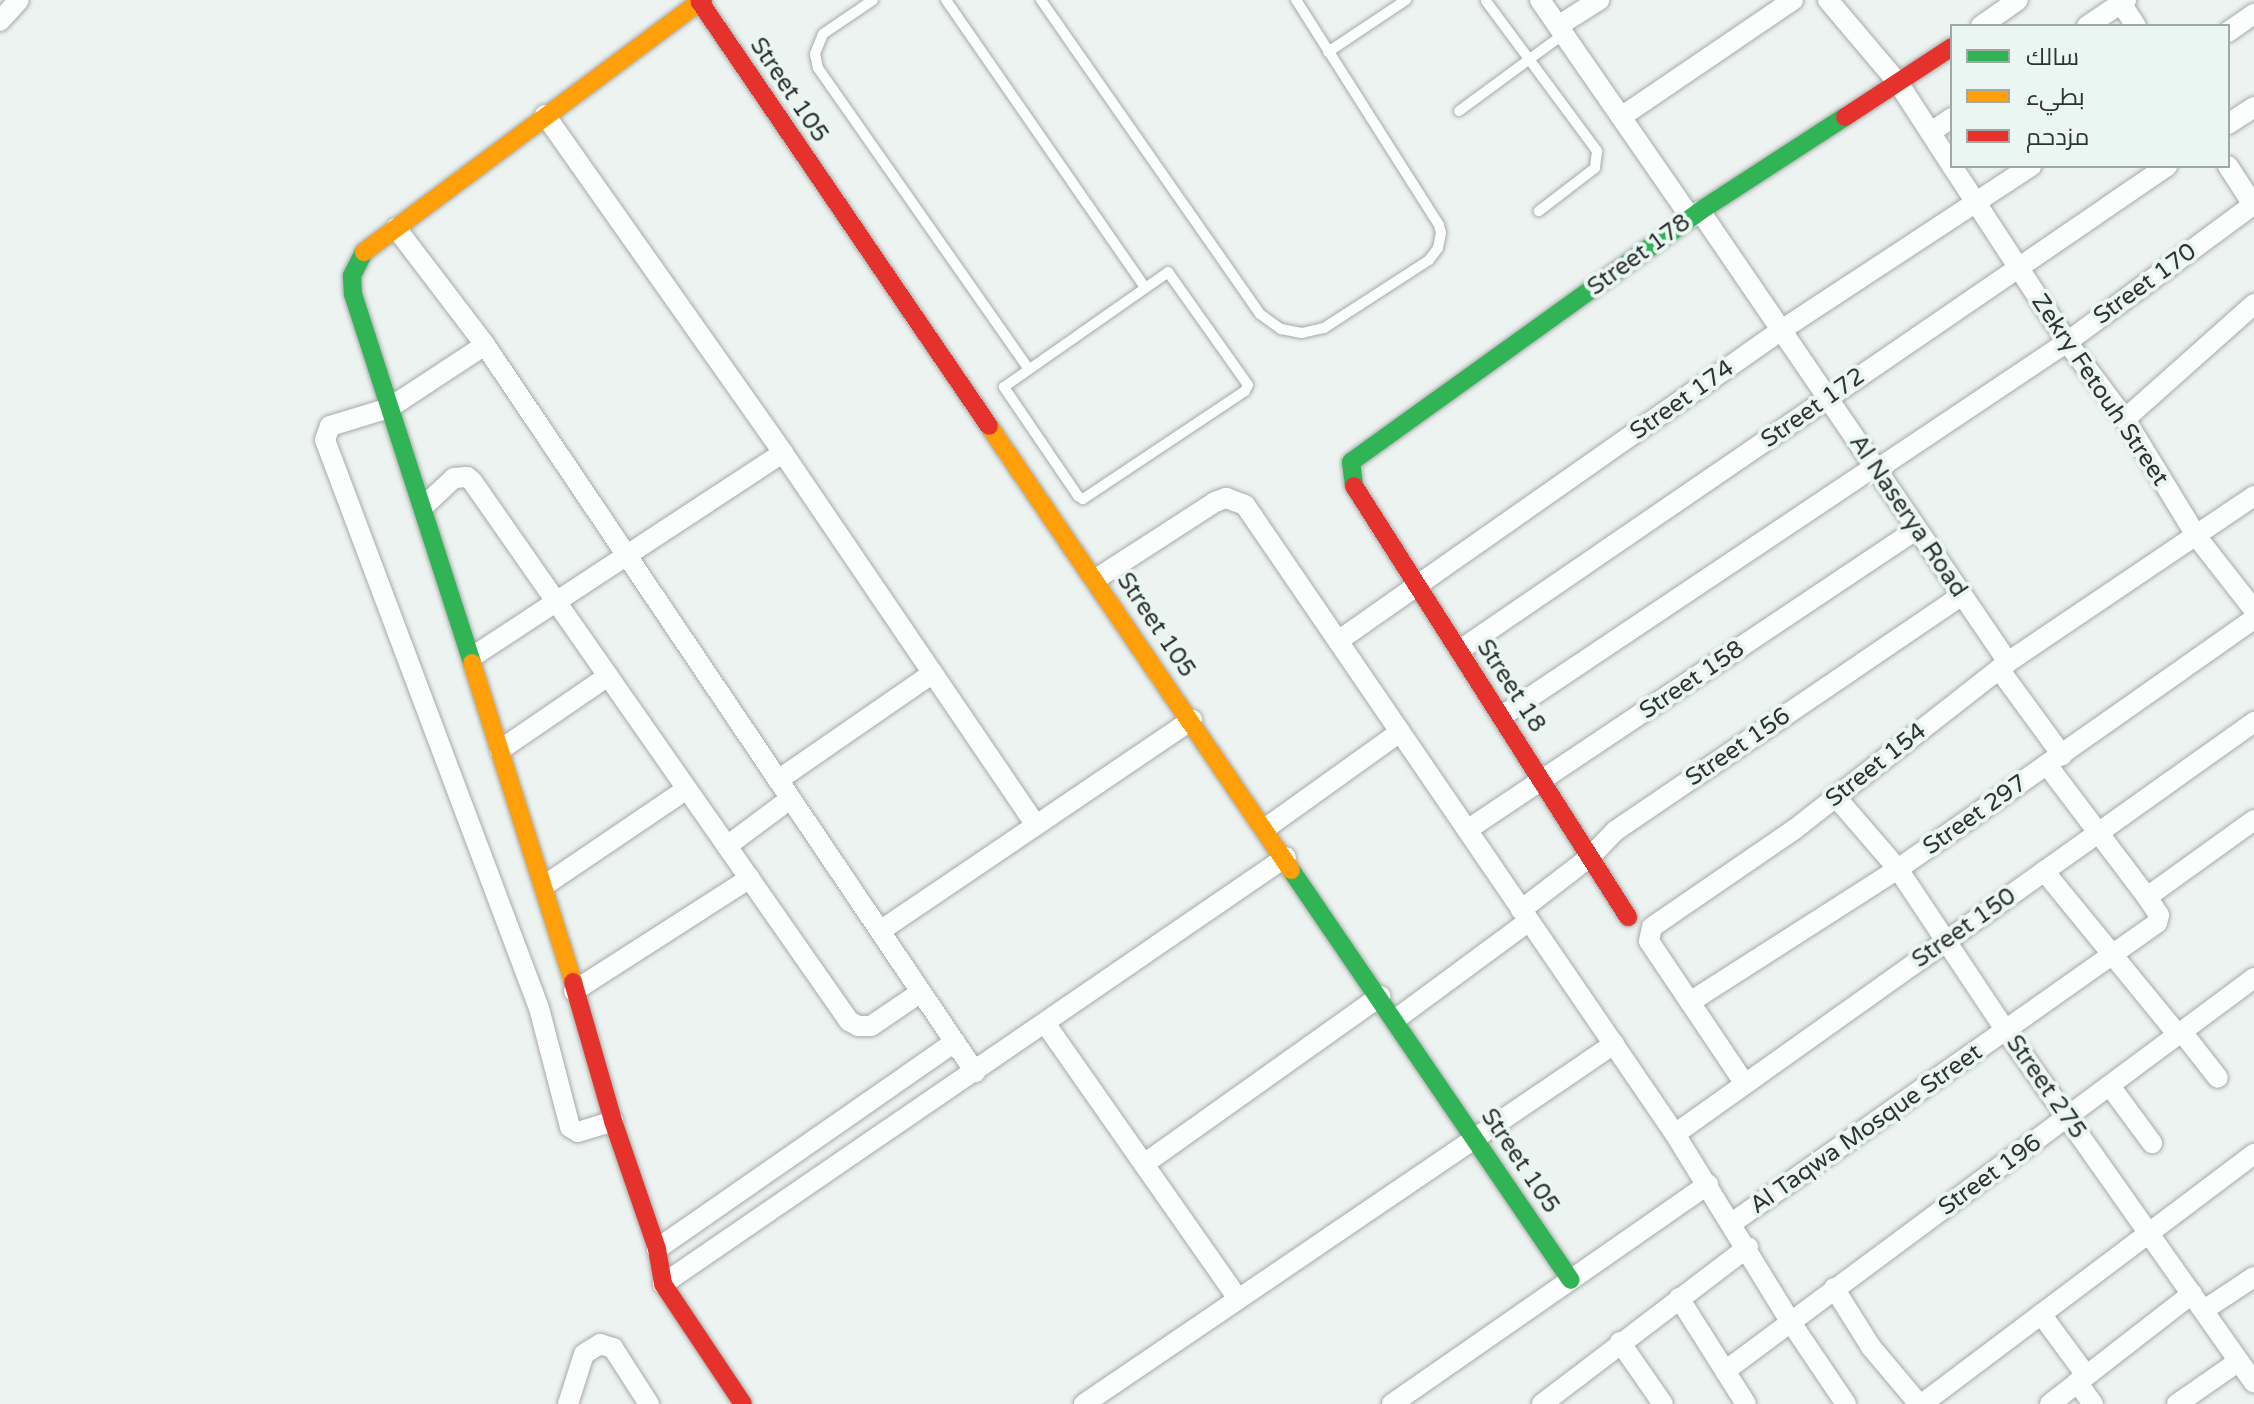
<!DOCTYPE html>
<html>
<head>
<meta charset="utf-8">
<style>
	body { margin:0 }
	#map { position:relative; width:2254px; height:1404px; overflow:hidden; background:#edf3f0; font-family:"Varela Round",Cairo,sans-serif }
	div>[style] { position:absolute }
	.roads { filter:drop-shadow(0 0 2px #a6aaa8) drop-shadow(0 0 2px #a6aaa8) }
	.lane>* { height:10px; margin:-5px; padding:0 5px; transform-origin:5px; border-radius:5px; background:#fcfdfd }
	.street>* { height:20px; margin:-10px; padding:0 10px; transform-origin:10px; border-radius:10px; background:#fcfdfd }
	.fast>* { height:18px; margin:-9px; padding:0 9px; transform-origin:9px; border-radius:9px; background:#30b455 }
	.slow>* { height:18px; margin:-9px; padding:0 9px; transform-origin:9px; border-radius:9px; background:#ff9f0a }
	.jam>* { height:18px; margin:-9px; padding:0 9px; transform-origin:9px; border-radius:9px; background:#e5322d }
	span { translate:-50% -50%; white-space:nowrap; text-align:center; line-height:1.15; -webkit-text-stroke:8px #eaf6f1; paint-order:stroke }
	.street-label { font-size:24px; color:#2f3432 }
	.legend { position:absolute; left:1950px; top:24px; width:280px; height:144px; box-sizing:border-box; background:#eaf6f1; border:2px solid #9fa8a5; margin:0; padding:10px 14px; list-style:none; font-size:24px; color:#2f3432 }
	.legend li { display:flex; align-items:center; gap:16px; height:40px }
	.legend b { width:40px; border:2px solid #9fa8a5 }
</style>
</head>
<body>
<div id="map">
	<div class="roads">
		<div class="lane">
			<i style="left:873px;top:0;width:60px;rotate:145.8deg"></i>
			<i style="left:823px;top:34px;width:22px;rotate:112deg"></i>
			<i style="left:815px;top:54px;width:14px;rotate:78deg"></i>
			<i style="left:818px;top:68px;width:366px;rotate:55deg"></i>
			<i style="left:946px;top:0;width:349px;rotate:55.3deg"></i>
			<i style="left:1041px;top:0;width:383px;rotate:55.1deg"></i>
			<i style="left:1260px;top:314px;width:26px;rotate:36deg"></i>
			<i style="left:1281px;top:329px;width:21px;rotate:11deg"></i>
			<i style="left:1302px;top:333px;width:23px;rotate:-13deg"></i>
			<i style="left:1324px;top:328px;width:125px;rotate:-32.9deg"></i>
			<i style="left:1429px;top:260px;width:15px;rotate:-53deg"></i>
			<i style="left:1438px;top:248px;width:15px;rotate:-79deg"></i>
			<i style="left:1441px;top:233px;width:8px;rotate:-104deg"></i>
			<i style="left:1439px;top:225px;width:267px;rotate:-122.4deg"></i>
			<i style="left:1486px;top:1px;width:187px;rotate:53.5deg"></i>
			<i style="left:1597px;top:151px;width:17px;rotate:97deg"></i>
			<i style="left:1595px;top:168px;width:71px;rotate:142.5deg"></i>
			<i style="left:1328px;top:52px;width:94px;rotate:-33.7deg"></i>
			<i style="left:1459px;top:111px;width:130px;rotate:-36.3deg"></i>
			<i style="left:1168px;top:272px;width:138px;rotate:54.7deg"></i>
			<i style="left:1248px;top:385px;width:7px;rotate:117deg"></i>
			<i style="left:1245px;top:391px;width:195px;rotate:146.3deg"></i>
			<i style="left:1083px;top:499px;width:6px;rotate:-149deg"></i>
			<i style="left:1078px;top:496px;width:132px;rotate:-124.2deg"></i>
			<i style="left:1004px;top:387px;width:200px;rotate:-35deg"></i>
		</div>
		<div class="street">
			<i style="left:1540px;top:0;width:265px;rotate:55.3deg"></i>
			<i style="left:1828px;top:0;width:110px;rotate:49.8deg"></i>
			<i style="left:1899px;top:84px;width:98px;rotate:57.1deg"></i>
			<i style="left:2119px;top:0;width:31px;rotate:57deg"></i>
			<i style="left:0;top:21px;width:28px;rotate:-48deg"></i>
			<i style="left:1558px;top:26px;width:49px;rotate:-32.4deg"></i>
			<i style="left:1981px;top:26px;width:45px;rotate:-35.1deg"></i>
			<i style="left:2087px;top:26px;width:47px;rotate:-33.7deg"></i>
			<i style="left:2228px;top:32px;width:32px;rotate:-35deg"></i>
			<i style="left:545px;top:115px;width:413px;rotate:54.8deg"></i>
			<i style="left:783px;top:453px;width:450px;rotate:55.8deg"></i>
			<i style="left:1621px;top:117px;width:208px;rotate:-34.2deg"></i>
			<i style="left:2228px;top:124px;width:31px;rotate:-33deg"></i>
			<i style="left:1931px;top:132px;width:25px;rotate:-34deg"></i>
			<i style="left:1952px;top:166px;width:210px;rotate:56.8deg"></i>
			<i style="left:2067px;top:342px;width:96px;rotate:53deg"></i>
			<i style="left:2125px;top:419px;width:138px;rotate:58.6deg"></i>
			<i style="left:2197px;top:537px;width:93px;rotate:52deg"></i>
			<i style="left:2228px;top:166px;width:48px;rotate:57deg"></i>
			<i style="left:1700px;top:211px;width:546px;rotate:55.67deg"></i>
			<i style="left:396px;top:228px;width:147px;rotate:52.7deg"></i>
			<i style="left:485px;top:345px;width:877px;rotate:56.02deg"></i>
			<i style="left:485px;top:345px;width:115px;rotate:146.7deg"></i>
			<i style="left:389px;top:408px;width:62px;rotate:163deg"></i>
			<i style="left:330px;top:426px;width:15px;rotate:110deg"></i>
			<i style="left:325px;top:440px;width:607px;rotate:69.36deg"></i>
			<i style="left:539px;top:1008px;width:123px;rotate:75.4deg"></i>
			<i style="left:570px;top:1127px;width:9px;rotate:32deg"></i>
			<i style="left:578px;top:1132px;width:37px;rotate:-17deg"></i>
			<i style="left:2125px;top:419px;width:173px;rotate:-41.7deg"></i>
			<i style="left:1876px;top:470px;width:230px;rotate:-33.8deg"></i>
			<i style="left:2067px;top:342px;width:232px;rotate:-36.4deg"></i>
			<i style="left:423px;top:507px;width:42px;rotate:-43.1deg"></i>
			<i style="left:454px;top:478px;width:13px;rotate:-4deg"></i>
			<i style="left:467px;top:477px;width:6px;rotate:39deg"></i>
			<i style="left:472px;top:481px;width:659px;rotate:55.08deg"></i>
			<i style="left:849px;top:1021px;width:10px;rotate:29deg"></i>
			<i style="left:858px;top:1026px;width:13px"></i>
			<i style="left:871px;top:1026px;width:60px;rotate:-34.2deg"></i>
			<i style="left:1096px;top:579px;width:142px;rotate:-32.9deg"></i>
			<i style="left:1215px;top:502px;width:12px;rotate:-20deg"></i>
			<i style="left:1226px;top:498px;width:20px;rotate:20deg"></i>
			<i style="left:1245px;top:505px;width:762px;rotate:55.64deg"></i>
			<i style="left:1675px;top:1134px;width:220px;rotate:58.4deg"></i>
			<i style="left:1790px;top:1321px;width:100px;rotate:56deg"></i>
			<i style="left:1338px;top:641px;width:543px;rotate:-35.04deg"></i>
			<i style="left:1783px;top:329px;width:297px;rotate:-33.3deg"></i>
			<i style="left:1460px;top:650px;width:857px;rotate:-34.39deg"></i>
			<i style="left:472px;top:657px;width:372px;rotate:-33.3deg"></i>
			<i style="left:1999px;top:669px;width:107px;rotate:53.8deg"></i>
			<i style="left:1502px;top:716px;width:448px;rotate:-33.8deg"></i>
			<i style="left:500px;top:750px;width:131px;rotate:-34.4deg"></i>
			<i style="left:778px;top:780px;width:188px;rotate:-34.6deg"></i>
			<i style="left:1835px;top:796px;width:96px;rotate:49.2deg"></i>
			<i style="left:1898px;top:869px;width:195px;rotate:56.3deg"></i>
			<i style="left:2006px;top:1031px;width:430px;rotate:54.8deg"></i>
			<i style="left:1266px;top:828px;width:165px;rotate:-35.6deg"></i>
			<i style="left:1467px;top:830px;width:541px;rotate:-33.78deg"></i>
			<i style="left:727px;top:846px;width:79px;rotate:-36.7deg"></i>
			<i style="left:2044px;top:871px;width:212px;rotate:50.7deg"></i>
			<i style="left:545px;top:885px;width:171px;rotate:-34.1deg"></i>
			<i style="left:2147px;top:897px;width:132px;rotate:-35.7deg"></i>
			<i style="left:1521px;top:910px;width:88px;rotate:-37.6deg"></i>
			<i style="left:1591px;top:856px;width:35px;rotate:-46deg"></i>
			<i style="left:1615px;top:831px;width:420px;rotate:-34.2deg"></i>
			<i style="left:880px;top:931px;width:377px;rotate:-34.1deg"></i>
			<i style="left:574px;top:991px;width:209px;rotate:-32.7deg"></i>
			<i style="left:1690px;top:1002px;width:247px;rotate:-32.6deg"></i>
			<i style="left:1898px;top:869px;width:435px;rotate:-35.1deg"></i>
			<i style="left:1396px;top:1019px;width:165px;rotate:-36.4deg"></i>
			<i style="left:1045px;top:1023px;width:337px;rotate:55deg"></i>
			<i style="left:2182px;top:1032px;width:58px;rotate:52deg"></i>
			<i style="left:1745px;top:1084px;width:172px;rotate:-123.9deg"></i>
			<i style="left:1649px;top:941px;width:14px;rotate:-78deg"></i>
			<i style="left:1652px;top:927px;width:173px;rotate:-34.4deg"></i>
			<i style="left:1795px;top:829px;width:271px;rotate:-38.1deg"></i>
			<i style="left:2008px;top:662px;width:297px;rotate:-34deg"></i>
			<i style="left:2110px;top:1086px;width:71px;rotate:53.6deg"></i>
			<i style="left:1675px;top:1134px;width:711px;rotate:-35.43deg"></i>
			<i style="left:1144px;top:1164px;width:290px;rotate:-35.4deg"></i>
			<i style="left:1732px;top:1223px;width:520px;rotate:-35.22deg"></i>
			<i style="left:2157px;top:923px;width:8px;rotate:-76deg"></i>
			<i style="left:2159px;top:915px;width:22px;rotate:-124deg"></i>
			<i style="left:2147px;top:897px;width:166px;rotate:-127.1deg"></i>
			<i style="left:657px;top:1249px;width:363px;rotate:-34.8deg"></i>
			<i style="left:663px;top:1284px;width:755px;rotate:-34.43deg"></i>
			<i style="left:1834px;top:1288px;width:70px;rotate:57.9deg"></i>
			<i style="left:1871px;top:1347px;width:75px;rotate:49.9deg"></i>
			<i style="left:1679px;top:1298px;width:125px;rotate:57.7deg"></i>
			<i style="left:2204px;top:1310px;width:60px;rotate:-33.4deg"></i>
			<i style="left:2041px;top:1314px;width:76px;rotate:53.6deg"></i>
			<i style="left:1620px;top:1342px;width:75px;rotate:55.3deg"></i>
			<i style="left:1725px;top:1371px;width:659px;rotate:-36.61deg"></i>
			<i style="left:2077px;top:1382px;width:27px;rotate:54deg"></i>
			<i style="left:568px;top:1404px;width:52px;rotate:-72.3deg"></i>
			<i style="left:584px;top:1354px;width:19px;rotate:-32deg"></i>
			<i style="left:600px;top:1344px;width:14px;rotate:17deg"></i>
			<i style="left:613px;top:1348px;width:67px;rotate:57.3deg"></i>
			<i style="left:1084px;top:1404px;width:641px;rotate:-34.19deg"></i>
			<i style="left:1392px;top:1404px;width:385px;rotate:-34.8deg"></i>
			<i style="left:1542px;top:1404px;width:259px;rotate:-37.3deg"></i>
			<i style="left:1922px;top:1404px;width:416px;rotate:-37deg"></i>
			<i style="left:2050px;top:1404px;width:180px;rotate:-37.8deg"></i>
			<i style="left:2177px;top:1404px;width:75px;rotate:-34.7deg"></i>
		</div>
		<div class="fast">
			<i style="left:364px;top:252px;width:27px;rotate:117deg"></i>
			<i style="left:352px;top:276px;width:18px;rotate:87deg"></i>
			<i style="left:353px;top:294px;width:388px;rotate:72.1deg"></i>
			<i style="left:1354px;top:486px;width:24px;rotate:-97deg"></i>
			<i style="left:1351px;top:462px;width:430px;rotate:-35.7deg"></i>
			<i style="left:1700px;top:211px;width:173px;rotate:-33deg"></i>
			<i style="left:1291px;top:870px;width:496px;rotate:55.7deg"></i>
		</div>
		<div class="slow">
			<i style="left:364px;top:252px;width:419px;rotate:-36.7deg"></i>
			<i style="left:989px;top:426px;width:537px;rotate:55.78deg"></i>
			<i style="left:472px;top:663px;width:335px;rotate:72.4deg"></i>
		</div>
		<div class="jam">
			<i style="left:703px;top:0;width:4px;rotate:146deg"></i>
			<i style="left:700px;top:2px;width:513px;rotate:55.72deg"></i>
			<i style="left:1845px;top:117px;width:128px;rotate:-33.2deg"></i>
			<i style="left:1354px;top:486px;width:511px;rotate:57.55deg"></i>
			<i style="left:573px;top:982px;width:145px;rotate:73.9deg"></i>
			<i style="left:613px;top:1121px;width:135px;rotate:71deg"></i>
			<i style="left:657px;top:1249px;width:36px;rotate:80deg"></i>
			<i style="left:663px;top:1284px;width:144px;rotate:56.3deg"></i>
		</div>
	</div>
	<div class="street-label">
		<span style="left:789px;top:90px;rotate:56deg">Street 105</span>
		<span style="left:1639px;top:255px;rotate:-36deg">Street 178</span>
		<span style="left:2145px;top:284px;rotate:-36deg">Street 170</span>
		<span style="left:2100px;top:390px;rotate:56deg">Zekry Fetouh Street</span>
		<span style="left:1682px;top:400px;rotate:-35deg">Street 174</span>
		<span style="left:1813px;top:408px;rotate:-35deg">Street 172</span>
		<span style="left:1908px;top:516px;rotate:56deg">Al Naserya Road</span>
		<span style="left:1156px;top:625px;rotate:56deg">Street 105</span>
		<span style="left:1692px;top:680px;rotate:-34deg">Street 158</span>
		<span style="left:1511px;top:686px;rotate:57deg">Street 18</span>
		<span style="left:1738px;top:747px;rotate:-34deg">Street 156</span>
		<span style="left:1876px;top:765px;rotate:-38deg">Street 154</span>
		<span style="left:1975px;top:815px;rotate:-35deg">Street 297</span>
		<span style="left:1964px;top:928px;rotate:-35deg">Street 150</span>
		<span style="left:2046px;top:1087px;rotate:55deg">Street 275</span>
		<span style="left:1866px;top:1129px;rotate:-35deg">Al Taqwa Mosque Street</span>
		<span style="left:1520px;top:1161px;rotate:56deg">Street 105</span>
		<span style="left:1990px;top:1175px;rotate:-36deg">Street 196</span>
	</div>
	<ul class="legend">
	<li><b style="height:10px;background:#30b455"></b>سالك</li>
	<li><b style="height:10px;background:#ff9f0a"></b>بطيء</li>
	<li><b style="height:10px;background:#e5322d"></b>مزدحم</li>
	</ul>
</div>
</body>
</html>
